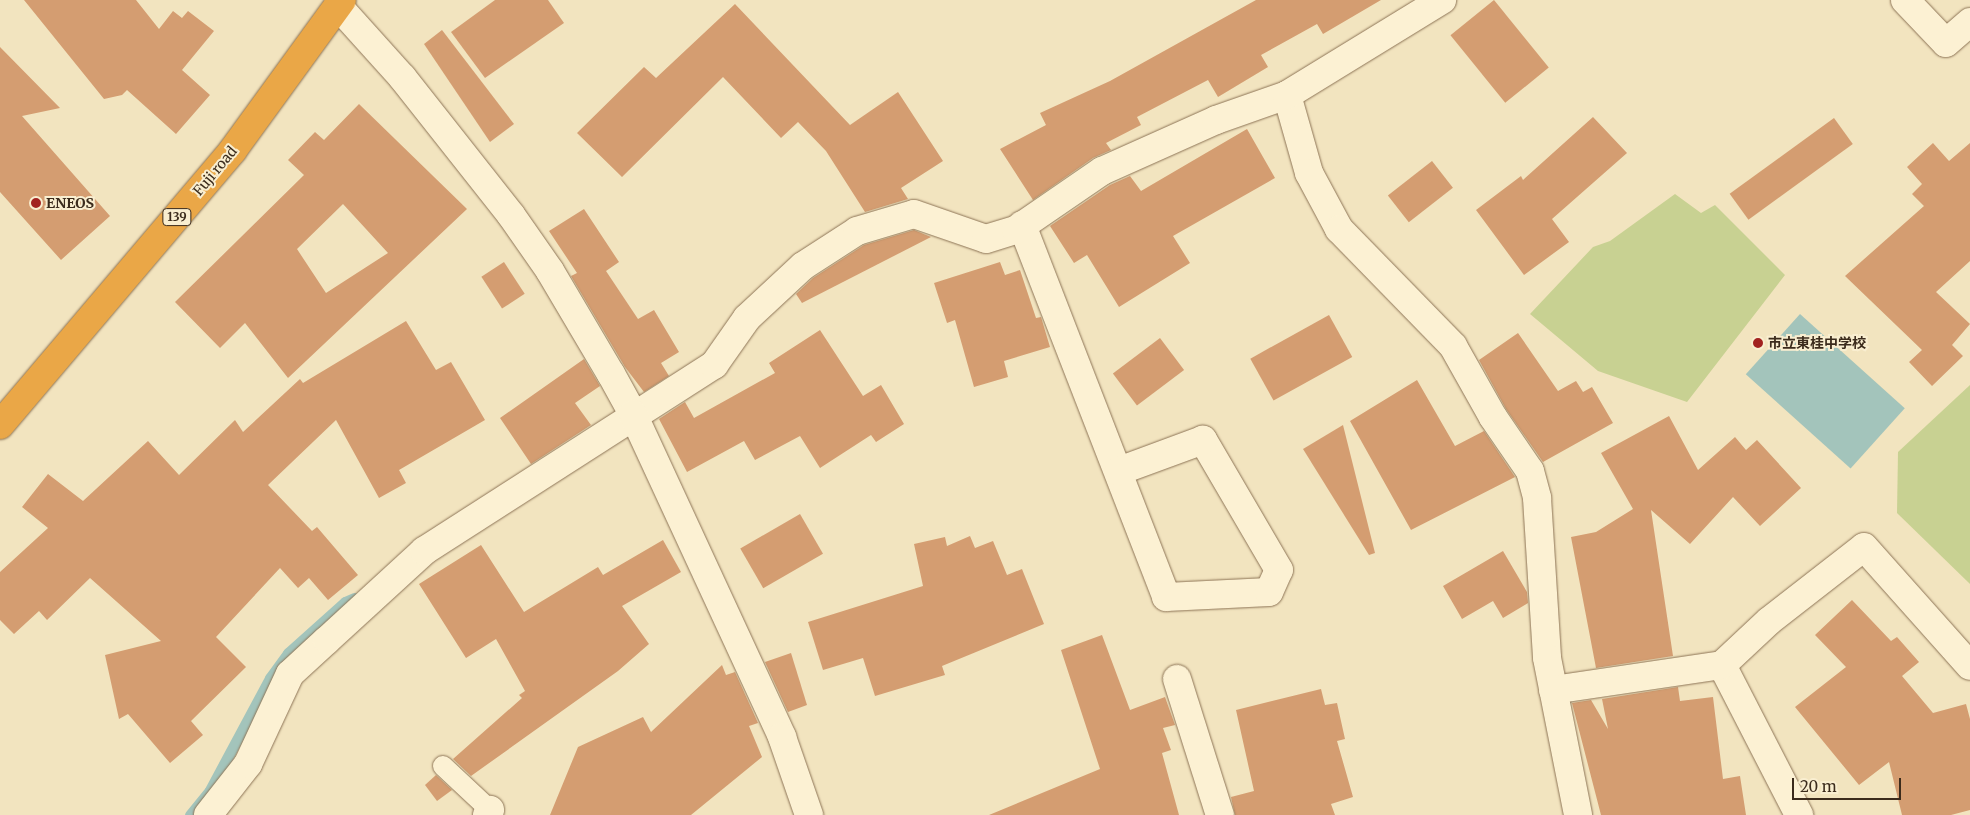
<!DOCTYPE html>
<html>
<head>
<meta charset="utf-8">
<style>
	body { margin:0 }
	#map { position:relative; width:1970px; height:815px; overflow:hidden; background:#f2e4bf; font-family:Merriweather,"Noto Sans JP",serif }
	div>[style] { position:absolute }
	.green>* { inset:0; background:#c8d192 }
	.water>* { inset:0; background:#a3c4bb; transform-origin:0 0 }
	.stream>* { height:11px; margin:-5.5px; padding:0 5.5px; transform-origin:5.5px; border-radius:5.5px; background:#a3c4bb }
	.building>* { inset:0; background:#d49d71; transform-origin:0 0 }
	.roads { filter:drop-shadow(0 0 1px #8d7456) drop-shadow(0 0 1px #8d7456) }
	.lane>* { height:20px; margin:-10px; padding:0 10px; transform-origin:10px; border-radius:10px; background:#fcf1d3 }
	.street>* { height:28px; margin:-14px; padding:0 14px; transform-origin:14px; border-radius:14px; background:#fcf1d3 }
	.secondary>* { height:28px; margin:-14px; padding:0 14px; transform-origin:14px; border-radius:14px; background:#fcf1d3 }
	.highway>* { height:28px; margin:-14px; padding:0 14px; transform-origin:14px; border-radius:14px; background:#eaa747 }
	.dots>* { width:14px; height:14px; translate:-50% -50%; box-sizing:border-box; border:2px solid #f9eed0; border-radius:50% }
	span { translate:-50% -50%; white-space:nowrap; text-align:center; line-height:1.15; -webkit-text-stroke:4px #f9eed0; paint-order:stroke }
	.shield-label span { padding:1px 4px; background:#f9eed0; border:1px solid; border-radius:4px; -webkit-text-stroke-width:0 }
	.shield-label { font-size:12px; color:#3b2b1c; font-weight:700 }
	.street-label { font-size:14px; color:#3b2b1c }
	.poi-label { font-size:14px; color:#3b2b1c; font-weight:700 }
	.left { translate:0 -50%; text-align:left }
	.scale { position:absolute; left:1792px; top:778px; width:109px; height:22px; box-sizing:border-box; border:2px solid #3b2b1c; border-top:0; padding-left:6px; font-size:15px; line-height:18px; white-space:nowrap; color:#3b2b1c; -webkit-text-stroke:4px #f9eed0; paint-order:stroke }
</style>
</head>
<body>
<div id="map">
	<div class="green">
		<i style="clip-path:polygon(1675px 194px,1701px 213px,1715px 205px,1785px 275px,1687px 402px,1598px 371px,1530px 314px,1593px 247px,1610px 241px)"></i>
		<i style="clip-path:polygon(1970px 385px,1970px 584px,1897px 513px,1898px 452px)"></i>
	</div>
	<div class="water">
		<i style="left:1800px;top:314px;width:141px;height:81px;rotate:42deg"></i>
	</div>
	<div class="stream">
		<i style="left:190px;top:815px;width:32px;rotate:-51deg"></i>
		<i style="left:210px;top:790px;width:127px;rotate:-61.8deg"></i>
		<i style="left:270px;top:678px;width:31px;rotate:-54deg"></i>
		<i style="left:288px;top:653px;width:76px;rotate:-41.8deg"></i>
		<i style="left:345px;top:602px;width:10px;rotate:-24deg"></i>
	</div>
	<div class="building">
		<i style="clip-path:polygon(24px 0,136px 0,159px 29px,173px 11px,182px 18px,188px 11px,214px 31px,182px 70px,210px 95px,176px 134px,127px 90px,122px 95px,104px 99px)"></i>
		<i style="clip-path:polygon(495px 0,548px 0,564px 23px,485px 78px,451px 32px)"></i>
		<i style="clip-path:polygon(1256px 0,1381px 0,1323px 34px,1317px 24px,1261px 55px,1268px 67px,1218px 97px,1208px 80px,1137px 117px,1141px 125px,1106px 143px,1111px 150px,1093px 158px,1033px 200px,1000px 149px,1046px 125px,1040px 113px,1110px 81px)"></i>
		<i style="left:1494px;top:0;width:87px;height:56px;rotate:51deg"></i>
		<i style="clip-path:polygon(735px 4px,850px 125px,898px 92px,943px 161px,901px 188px,908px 199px,865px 212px,826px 151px,798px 122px,781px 138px,723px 77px,622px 177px,577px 133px,644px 67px,656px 78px)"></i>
		<i style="clip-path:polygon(442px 30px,514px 124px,490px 142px,424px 44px)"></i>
		<i style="clip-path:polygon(0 47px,60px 108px,22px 116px,110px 216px,61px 260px,0 192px)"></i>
		<i style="clip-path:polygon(evenodd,359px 104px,467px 209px,288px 378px,245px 323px,220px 348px,175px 302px,304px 175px,288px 160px,315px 132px,324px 140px,359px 104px,343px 204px,388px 253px,326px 293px,297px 249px,343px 204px)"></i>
		<i style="clip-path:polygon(1593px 117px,1627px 153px,1552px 219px,1569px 242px,1524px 275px,1476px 210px,1521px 176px,1523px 180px)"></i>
		<i style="left:1834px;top:118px;width:32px;height:129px;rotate:54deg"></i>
		<i style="clip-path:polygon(1247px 129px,1275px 178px,1173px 236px,1190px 263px,1119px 307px,1087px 255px,1074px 263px,1050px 226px,1110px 185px,1130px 176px,1141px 191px)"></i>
		<i style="clip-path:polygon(1933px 143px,1949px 161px,1970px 143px,1970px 261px,1936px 292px,1970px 324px,1952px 345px,1963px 356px,1932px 386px,1909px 362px,1922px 350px,1845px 276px,1924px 206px,1912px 194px,1922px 184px,1907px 167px)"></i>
		<i style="left:1432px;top:161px;width:34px;height:56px;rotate:52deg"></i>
		<i style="clip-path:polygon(584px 209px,619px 262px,606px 271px,638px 319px,654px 310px,679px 352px,661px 363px,669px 376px,644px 392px,625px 367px,571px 276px,577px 273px,549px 231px)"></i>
		<i style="clip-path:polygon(914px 230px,931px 237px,802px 303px,796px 294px,813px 278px,864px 245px)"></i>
		<i style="left:504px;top:262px;width:38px;height:27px;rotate:57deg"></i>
		<i style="clip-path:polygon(1000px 262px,1005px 275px,1020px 270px,1036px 318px,1041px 317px,1050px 347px,1004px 361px,1008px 377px,974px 387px,955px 320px,947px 323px,934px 283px)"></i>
		<i style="left:1329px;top:315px;width:48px;height:90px;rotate:61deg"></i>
		<i style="clip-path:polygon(406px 321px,436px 370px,451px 362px,485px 420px,399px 470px,406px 483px,379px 498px,336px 420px,268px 485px,312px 531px,317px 527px,358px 575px,328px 600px,309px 578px,298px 588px,280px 568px,216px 637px,246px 667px,191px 721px,203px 735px,170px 763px,128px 714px,119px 719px,105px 655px,161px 641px,90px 578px,47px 620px,39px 611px,14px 634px,0 620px,0 572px,48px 528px,22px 507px,48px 474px,83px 501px,148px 441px,179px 475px,235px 420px,243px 432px,300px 379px,303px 383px)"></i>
		<i style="clip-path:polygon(820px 330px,863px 396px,881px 385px,904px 424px,876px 442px,871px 435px,820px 468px,800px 436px,755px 460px,744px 441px,687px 472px,659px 419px,685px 402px,694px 418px,775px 373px,769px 363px)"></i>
		<i style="clip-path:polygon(1518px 333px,1558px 391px,1576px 381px,1583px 392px,1592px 387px,1613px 423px,1543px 462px,1506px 409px,1479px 360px)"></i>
		<i style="left:1160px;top:338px;width:40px;height:59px;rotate:53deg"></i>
		<i style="clip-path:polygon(584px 359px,600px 386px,575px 403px,591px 425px,531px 464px,500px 418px)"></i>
		<i style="clip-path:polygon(1417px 380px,1455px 446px,1484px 431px,1515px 477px,1411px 530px,1350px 421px)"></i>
		<i style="clip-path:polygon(1669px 416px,1698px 470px,1735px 437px,1746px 450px,1757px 440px,1801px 488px,1760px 526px,1733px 497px,1690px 544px,1651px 510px,1673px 656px,1596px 668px,1571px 537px,1596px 532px,1633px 509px,1601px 453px)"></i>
		<i style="clip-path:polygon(1343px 425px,1375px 553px,1369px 555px,1303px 449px)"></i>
		<i style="left:800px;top:514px;width:46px;height:69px;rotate:60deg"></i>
		<i style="clip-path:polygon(970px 536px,975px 548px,993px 541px,1007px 575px,1022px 569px,1044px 624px,942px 666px,945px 675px,875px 696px,863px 658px,823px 670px,808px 622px,923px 586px,914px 544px,945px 537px,947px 546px)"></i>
		<i style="clip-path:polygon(663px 540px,681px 572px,622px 606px,649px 644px,618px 671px,471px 776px,453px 759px,522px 698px,519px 695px,525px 691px,496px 639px,466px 658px,419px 584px,481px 545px,524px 612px,598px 567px,603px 575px)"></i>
		<i style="clip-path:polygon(1503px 551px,1527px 592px,1528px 603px,1503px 618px,1493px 601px,1462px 619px,1443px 586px)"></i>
		<i style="clip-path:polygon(1852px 600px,1891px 641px,1897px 637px,1919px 662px,1902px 676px,1933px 713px,1966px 704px,1970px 719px,1970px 810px,1951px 815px,1902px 815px,1889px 762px,1859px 785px,1795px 707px,1846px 667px,1815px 635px)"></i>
		<i style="clip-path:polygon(1102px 635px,1130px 710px,1165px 697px,1175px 725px,1163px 728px,1171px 750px,1162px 753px,1179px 815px,989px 815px,1100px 769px,1061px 650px)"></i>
		<i style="clip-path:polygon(791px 653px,807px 705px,788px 712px,765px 662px)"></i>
		<i style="clip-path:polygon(722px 665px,726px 675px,735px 672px,758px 723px,749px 726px,762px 757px,691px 815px,550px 815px,578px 747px,643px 717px,651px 732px)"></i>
		<i style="clip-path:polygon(1678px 687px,1680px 701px,1713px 697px,1723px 779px,1740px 776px,1746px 815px,1601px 815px,1572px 703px,1591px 700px,1608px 729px,1602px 699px)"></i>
		<i style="clip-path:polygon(1321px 689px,1325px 705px,1337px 703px,1345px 739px,1337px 741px,1353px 797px,1331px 804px,1335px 815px,1235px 815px,1231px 797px,1254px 791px,1236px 710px)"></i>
		<i style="clip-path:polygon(436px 775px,452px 790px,437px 801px,425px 785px)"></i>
	</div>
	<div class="roads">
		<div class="lane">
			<i style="left:443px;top:766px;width:64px;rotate:43.1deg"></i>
		</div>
		<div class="street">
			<i style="left:1905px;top:0;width:59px;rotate:46.4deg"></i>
			<i style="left:1946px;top:43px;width:32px;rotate:-41deg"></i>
			<i style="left:1287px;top:95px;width:81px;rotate:74.2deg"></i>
			<i style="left:1309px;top:173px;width:64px;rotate:61.8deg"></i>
			<i style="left:1339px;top:229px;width:163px;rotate:45.7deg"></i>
			<i style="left:1453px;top:346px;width:81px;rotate:60.6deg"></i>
			<i style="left:1493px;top:417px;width:65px;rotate:55.6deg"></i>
			<i style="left:1530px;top:471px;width:28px;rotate:75deg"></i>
			<i style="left:1537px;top:498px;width:160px;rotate:86.4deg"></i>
			<i style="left:1547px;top:658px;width:160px;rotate:78.8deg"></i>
			<i style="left:1022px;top:225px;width:399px;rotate:68.8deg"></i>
			<i style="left:1166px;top:597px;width:103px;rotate:-2.8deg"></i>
			<i style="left:1269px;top:592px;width:24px;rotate:-66deg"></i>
			<i style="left:1279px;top:570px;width:151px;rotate:-120.3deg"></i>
			<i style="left:1203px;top:440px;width:90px;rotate:159.7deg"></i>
			<i style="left:1722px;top:665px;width:169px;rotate:62.8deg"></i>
			<i style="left:1177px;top:679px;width:143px;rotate:72.5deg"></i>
			<i style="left:1553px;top:690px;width:171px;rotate:-8.4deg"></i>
			<i style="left:1722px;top:665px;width:64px;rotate:-43.1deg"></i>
			<i style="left:1769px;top:621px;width:120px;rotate:-37.9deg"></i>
			<i style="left:1864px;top:547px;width:159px;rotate:48.3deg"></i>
			<i style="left:208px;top:815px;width:65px;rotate:-51.9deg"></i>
			<i style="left:248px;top:764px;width:99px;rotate:-65deg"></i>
			<i style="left:290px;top:674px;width:50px;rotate:-42.6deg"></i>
			<i style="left:327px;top:640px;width:132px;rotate:-42.5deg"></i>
			<i style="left:424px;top:551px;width:345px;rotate:-32.7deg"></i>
			<i style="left:714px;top:365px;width:57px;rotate:-54.9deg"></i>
			<i style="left:747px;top:318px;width:76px;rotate:-42.9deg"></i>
			<i style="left:803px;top:266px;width:64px;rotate:-32.9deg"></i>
			<i style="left:857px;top:231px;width:59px;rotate:-16.6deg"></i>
			<i style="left:914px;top:214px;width:76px;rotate:19.1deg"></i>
			<i style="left:986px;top:239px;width:31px;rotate:-17deg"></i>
			<i style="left:1016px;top:230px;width:104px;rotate:-34.5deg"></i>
			<i style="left:1102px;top:171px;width:125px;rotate:-24.1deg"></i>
			<i style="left:1216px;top:120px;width:75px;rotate:-19.4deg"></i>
			<i style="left:1287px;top:95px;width:182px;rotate:-31.5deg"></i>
			<i style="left:487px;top:815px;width:6px;rotate:-59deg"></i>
		</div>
		<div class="secondary">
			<i style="left:338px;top:6px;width:96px;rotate:48deg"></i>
			<i style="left:402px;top:77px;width:176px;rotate:51.7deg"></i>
			<i style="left:511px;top:215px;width:68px;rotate:55.1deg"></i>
			<i style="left:550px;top:271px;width:120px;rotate:59.4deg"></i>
			<i style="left:611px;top:374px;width:46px;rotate:61.2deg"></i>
			<i style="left:633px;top:414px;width:356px;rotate:65.2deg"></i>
			<i style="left:782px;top:737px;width:83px;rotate:70.9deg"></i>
		</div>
		<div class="highway">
			<i style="left:0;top:425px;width:360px;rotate:-49.7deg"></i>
			<i style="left:233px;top:150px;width:185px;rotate:-54deg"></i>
		</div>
	</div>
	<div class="dots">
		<i style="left:36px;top:203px;background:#a22220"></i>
		<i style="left:1758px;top:343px;background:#a22220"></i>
	</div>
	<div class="shield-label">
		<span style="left:177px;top:217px">139</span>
	</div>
	<div class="street-label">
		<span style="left:215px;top:171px;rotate:-50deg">Fuji road</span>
	</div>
	<div class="poi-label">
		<span class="left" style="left:46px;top:203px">ENEOS</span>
		<span class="left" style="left:1768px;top:343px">市立東桂中学校</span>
	</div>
	<div class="scale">20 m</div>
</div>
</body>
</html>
